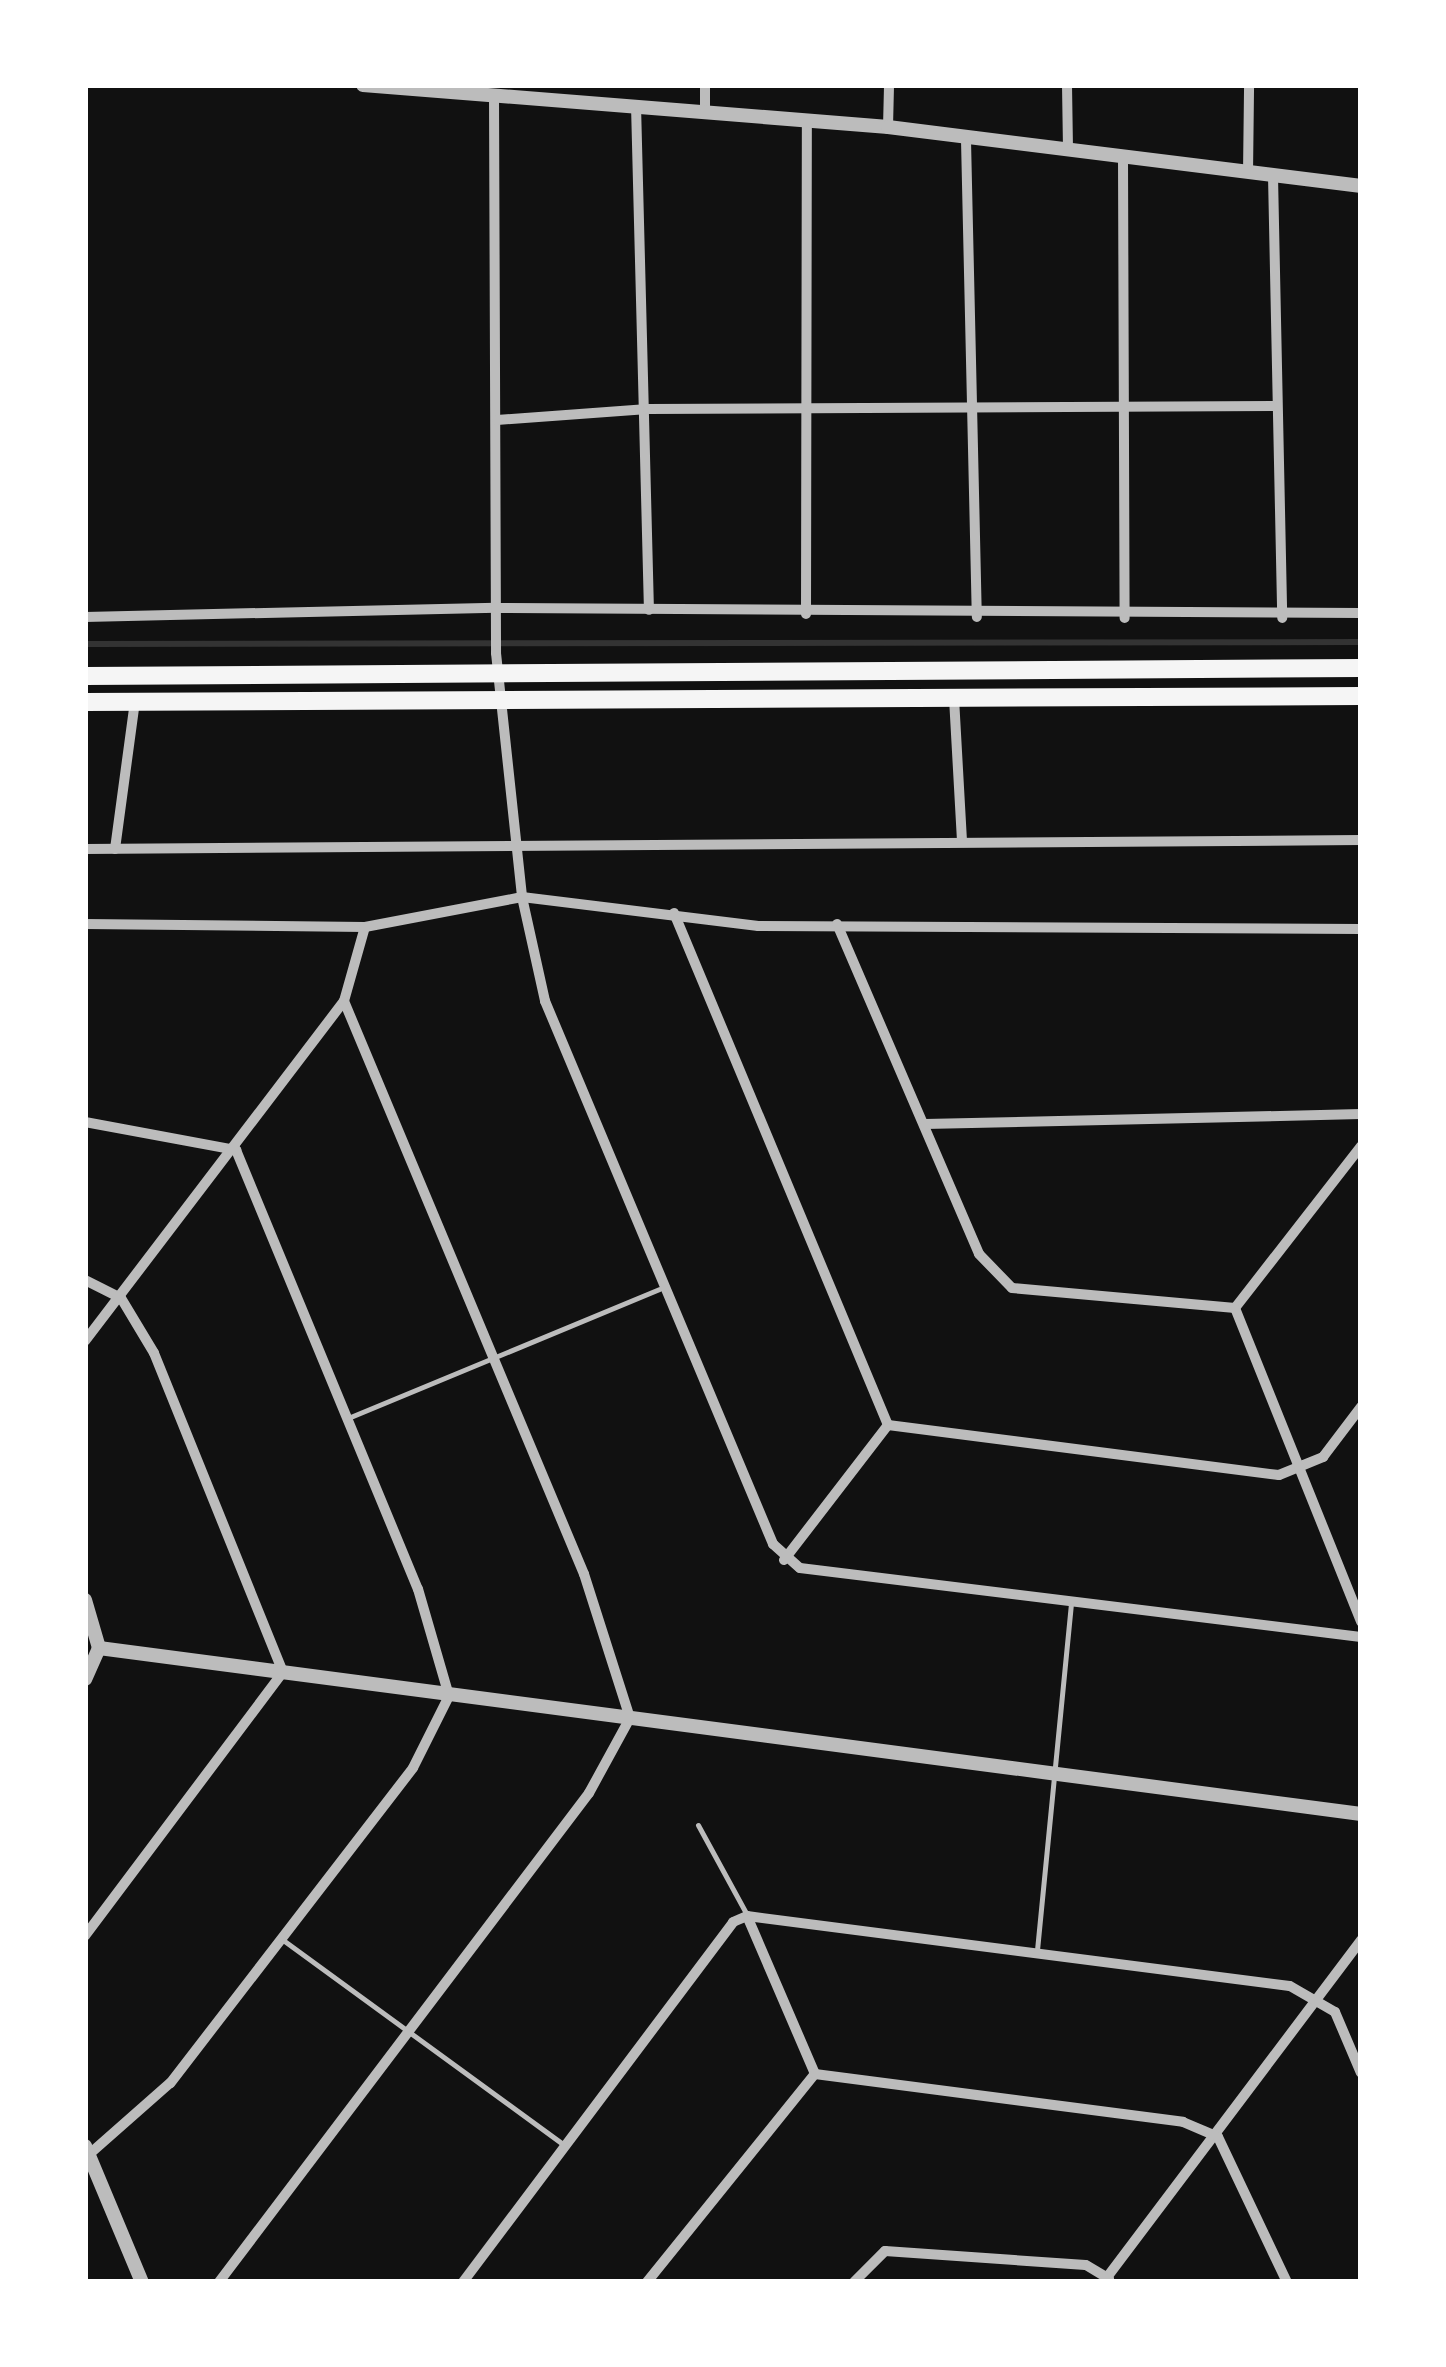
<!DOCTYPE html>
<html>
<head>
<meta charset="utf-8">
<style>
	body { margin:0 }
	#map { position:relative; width:1446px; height:2367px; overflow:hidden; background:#111; font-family:Raleway,sans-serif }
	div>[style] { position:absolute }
	.stream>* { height:6px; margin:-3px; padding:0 3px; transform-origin:3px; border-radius:3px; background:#333 }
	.service>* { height:5px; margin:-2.5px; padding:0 2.5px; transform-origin:2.5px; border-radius:2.5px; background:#bcbcbc }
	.minor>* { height:10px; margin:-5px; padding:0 5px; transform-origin:5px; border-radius:5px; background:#bcbcbc }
	.tertiary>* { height:14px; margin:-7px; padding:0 7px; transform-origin:7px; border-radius:7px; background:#bcbcbc }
	.trunk>* { height:18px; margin:-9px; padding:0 9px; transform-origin:9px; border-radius:9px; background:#f5f5f5 }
	span { translate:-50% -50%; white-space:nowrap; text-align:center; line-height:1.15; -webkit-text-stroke:8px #fff; paint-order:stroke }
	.frame { position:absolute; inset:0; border:88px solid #fff; pointer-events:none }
</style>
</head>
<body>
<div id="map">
	<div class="stream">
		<i style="left:85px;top:644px;width:1276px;rotate:-0.09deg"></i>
	</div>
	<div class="service">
		<i style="left:348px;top:1418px;width:337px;rotate:-22.5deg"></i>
		<i style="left:698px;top:1825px;width:100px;rotate:61.4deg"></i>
		<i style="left:283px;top:1940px;width:349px;rotate:36.1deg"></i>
		<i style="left:1037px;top:1950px;width:348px;rotate:-84.4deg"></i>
	</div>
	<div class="minor">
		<i style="left:705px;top:85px;width:24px;rotate:90deg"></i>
		<i style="left:1067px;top:85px;width:64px;rotate:89.1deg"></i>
		<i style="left:494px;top:96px;width:557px;rotate:89.79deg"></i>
		<i style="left:496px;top:653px;width:245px;rotate:83.9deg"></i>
		<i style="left:522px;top:897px;width:107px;rotate:77.5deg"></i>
		<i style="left:545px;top:1001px;width:589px;rotate:67.22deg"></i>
		<i style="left:773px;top:1544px;width:36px;rotate:42deg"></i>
		<i style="left:800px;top:1568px;width:565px;rotate:7.01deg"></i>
		<i style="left:636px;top:105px;width:505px;rotate:88.53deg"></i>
		<i style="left:888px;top:127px;width:42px;rotate:-88.6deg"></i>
		<i style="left:966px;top:140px;width:477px;rotate:88.7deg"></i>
		<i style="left:1123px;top:158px;width:460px;rotate:89.8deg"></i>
		<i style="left:1248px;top:173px;width:88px;rotate:-89.3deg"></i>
		<i style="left:1273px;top:176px;width:442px;rotate:88.8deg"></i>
		<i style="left:497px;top:420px;width:151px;rotate:-4.2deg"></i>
		<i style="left:648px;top:409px;width:625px;rotate:-0.28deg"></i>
		<i style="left:806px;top:614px;width:495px;rotate:-89.9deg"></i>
		<i style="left:85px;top:617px;width:411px;rotate:-1.3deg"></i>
		<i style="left:496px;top:608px;width:865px;rotate:0.33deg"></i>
		<i style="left:954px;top:698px;width:142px;rotate:86.8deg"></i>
		<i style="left:85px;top:849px;width:1276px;rotate:-0.4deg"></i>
		<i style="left:115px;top:849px;width:148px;rotate:-82.3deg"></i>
		<i style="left:674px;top:913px;width:555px;rotate:67.32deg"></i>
		<i style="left:888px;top:1425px;width:394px;rotate:7.3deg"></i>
		<i style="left:1279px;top:1475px;width:48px;rotate:-22.2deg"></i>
		<i style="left:1323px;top:1457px;width:63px;rotate:-52.8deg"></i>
		<i style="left:85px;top:924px;width:280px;rotate:0.6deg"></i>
		<i style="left:365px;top:927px;width:160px;rotate:-10.8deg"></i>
		<i style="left:522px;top:897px;width:238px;rotate:7deg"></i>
		<i style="left:758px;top:926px;width:603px;rotate:0.29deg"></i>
		<i style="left:837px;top:924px;width:359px;rotate:66.7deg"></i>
		<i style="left:979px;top:1254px;width:47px;rotate:45.9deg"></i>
		<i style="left:1012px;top:1288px;width:224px;rotate:5.1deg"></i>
		<i style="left:1235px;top:1308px;width:205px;rotate:-52.1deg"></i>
		<i style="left:85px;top:1122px;width:154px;rotate:10.5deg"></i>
		<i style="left:236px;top:1150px;width:475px;rotate:67.5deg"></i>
		<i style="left:418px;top:1589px;width:111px;rotate:73.8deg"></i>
		<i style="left:449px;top:1696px;width:80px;rotate:116.6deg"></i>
		<i style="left:413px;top:1768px;width:398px;rotate:127.6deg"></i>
		<i style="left:170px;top:2083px;width:113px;rotate:138.6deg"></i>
		<i style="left:925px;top:1124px;width:436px;rotate:-1.3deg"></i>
		<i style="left:85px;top:1280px;width:40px;rotate:26.6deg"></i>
		<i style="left:121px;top:1298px;width:64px;rotate:59deg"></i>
		<i style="left:154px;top:1353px;width:344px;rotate:68deg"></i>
		<i style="left:283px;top:1672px;width:330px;rotate:126.9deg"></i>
		<i style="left:1235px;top:1308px;width:338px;rotate:68.1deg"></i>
		<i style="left:85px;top:1341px;width:427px;rotate:-52.7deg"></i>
		<i style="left:344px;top:1001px;width:77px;rotate:-74.2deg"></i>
		<i style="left:784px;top:1560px;width:170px;rotate:-52.4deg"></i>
		<i style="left:747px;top:1916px;width:172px;rotate:66.7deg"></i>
		<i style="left:1108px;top:2276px;width:421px;rotate:-53deg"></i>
		<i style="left:219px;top:2282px;width:613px;rotate:-52.89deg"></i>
		<i style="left:589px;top:1793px;width:85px;rotate:-61.3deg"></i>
		<i style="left:630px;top:1718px;width:151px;rotate:-107.7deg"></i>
		<i style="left:584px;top:1574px;width:621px;rotate:-112.73deg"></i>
		<i style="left:463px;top:2282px;width:450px;rotate:-53.1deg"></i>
		<i style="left:733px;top:1922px;width:15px;rotate:-23deg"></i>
		<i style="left:747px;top:1916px;width:547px;rotate:7.35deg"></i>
		<i style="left:1290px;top:1986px;width:52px;rotate:30deg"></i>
		<i style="left:1335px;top:2012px;width:66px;rotate:66.9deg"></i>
		<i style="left:647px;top:2282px;width:267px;rotate:-51.1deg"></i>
		<i style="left:815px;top:2074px;width:371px;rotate:7.4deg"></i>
		<i style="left:1183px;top:2122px;width:38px;rotate:23deg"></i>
		<i style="left:1218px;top:2137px;width:161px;rotate:64.6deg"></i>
		<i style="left:854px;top:2282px;width:44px;rotate:-45deg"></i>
		<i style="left:885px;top:2251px;width:201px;rotate:4deg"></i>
		<i style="left:1086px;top:2265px;width:27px;rotate:31deg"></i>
	</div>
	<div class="tertiary">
		<i style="left:363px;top:85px;width:527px;rotate:4.57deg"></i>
		<i style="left:888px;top:127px;width:477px;rotate:7.1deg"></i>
		<i style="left:85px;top:1600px;width:50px;rotate:73.7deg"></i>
		<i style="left:99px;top:1648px;width:34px;rotate:114deg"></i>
		<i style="left:99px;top:1648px;width:1273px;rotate:7.49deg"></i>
		<i style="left:85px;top:2146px;width:147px;rotate:67.3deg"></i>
	</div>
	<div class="trunk">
		<i style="left:85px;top:676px;width:1276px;rotate:-0.36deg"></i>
		<i style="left:85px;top:702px;width:1276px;rotate:-0.27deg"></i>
	</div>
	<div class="frame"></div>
</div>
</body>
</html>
